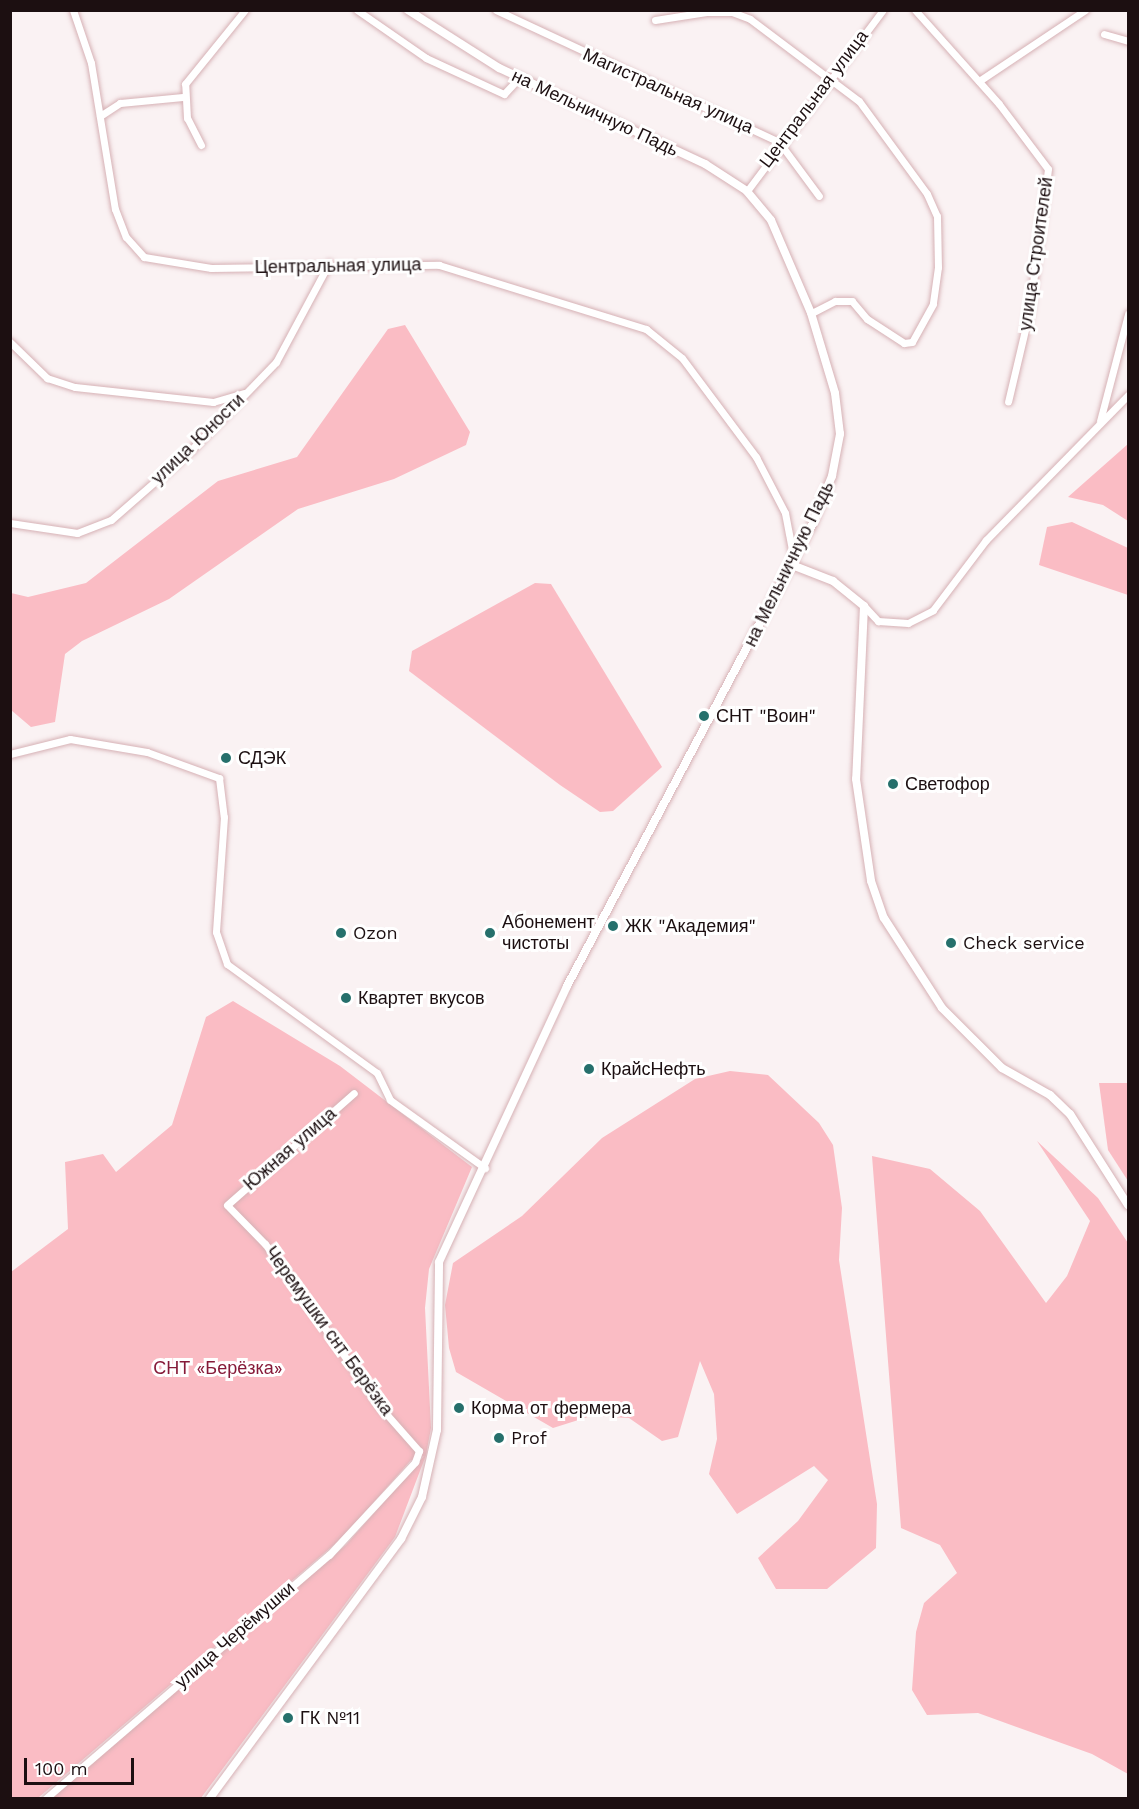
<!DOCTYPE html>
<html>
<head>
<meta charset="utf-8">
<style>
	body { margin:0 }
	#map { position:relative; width:1139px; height:1809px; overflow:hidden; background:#faf2f3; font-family:"Work Sans",sans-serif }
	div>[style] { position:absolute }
	.green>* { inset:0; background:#fabcc4 }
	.roads { filter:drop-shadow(0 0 2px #d6b1b5) drop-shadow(0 0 2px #d6b1b5) }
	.minor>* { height:7px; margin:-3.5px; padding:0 3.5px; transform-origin:3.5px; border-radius:3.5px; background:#fff }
	.tertiary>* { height:8px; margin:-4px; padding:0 4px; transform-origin:4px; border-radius:4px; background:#fff }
	.dots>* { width:16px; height:16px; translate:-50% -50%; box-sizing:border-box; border:3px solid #fff; border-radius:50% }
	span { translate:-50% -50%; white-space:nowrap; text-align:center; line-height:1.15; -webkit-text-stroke:6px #fff; paint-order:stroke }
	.street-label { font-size:18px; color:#1c0f11 }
	.poi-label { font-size:18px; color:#1c0f11 }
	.left { translate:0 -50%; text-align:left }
	.park-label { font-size:18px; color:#861a39 }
	.frame { position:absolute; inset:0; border:12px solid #1c0f11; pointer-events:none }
	.scale { position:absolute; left:24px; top:1758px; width:110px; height:27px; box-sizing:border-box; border:3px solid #1c0f11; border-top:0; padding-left:8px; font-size:18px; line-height:21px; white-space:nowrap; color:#1c0f11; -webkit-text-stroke:4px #fff; paint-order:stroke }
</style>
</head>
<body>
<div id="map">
	<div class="green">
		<i style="clip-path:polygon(405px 325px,470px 432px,466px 445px,394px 479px,298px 509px,169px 599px,82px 641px,65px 654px,55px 722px,31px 727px,11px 710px,11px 593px,28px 597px,86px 583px,218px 481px,297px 457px,388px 329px)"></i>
		<i style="clip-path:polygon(1128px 444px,1128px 521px,1103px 505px,1068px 497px)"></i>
		<i style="clip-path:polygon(1072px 522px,1128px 548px,1128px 595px,1039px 565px,1047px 527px)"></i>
		<i style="clip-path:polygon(535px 583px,551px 584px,662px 767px,613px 811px,600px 812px,560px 785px,409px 671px,412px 651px)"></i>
		<i style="clip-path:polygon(233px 1001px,340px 1066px,472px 1167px,429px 1269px,425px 1308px,431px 1428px,426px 1455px,395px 1537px,201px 1798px,52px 1798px,346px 1545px,424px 1456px,411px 1460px,343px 1537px,38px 1798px,11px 1798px,11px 1272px,68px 1229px,65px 1162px,103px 1154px,116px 1172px,172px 1125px,206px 1017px)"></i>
		<i style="clip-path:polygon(730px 1071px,768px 1075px,819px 1123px,833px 1145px,842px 1208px,839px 1260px,877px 1504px,876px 1548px,827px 1589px,776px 1589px,758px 1558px,798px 1521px,828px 1480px,814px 1466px,737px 1514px,709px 1474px,717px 1439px,714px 1394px,700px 1361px,678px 1437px,662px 1441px,629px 1418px,591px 1416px,553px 1428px,456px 1372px,449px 1348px,445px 1305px,453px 1263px,522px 1216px,602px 1138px,695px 1079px)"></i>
		<i style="clip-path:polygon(1099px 1083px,1128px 1083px,1128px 1181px,1108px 1150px)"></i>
		<i style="clip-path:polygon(1037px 1141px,1098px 1198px,1128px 1243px,1128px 1774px,1092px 1754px,978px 1713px,927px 1715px,912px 1690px,916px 1632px,924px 1603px,957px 1573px,940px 1545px,901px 1528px,872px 1156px,930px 1169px,980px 1211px,1046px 1303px,1067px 1276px,1090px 1221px)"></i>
	</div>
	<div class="roads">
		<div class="minor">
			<i style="left:73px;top:10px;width:56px;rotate:71.2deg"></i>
			<i style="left:91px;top:63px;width:148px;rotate:80.7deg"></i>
			<i style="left:115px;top:209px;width:30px;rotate:69deg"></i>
			<i style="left:126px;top:237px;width:27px;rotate:48deg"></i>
			<i style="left:144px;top:257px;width:68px;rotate:9.3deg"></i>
			<i style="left:211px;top:268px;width:228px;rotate:-0.8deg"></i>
			<i style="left:439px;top:265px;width:217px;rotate:17.2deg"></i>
			<i style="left:646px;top:329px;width:46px;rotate:38.9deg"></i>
			<i style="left:682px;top:358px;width:124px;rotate:53.2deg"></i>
			<i style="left:756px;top:457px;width:63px;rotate:62.6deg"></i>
			<i style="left:785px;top:513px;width:48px;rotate:79.2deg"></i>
			<i style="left:357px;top:10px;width:84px;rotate:34.8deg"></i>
			<i style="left:426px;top:58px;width:86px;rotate:24.8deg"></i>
			<i style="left:504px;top:94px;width:22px;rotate:-47deg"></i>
			<i style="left:496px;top:10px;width:312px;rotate:25deg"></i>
			<i style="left:779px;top:142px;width:67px;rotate:53.5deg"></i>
			<i style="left:915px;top:10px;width:126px;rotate:48.2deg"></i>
			<i style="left:999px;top:104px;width:81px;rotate:53deg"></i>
			<i style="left:1048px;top:169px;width:145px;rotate:97.5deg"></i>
			<i style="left:1029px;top:313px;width:91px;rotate:103.3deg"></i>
			<i style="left:655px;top:20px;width:52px;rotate:-8.9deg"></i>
			<i style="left:706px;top:12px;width:26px"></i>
			<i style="left:732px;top:12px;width:19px;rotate:21deg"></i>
			<i style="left:750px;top:19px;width:136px;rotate:37deg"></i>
			<i style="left:859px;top:101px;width:115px;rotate:53.8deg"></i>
			<i style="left:927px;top:194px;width:24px;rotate:66deg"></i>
			<i style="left:937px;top:216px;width:51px;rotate:88.9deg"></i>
			<i style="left:938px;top:267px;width:37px;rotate:98deg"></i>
			<i style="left:933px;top:304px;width:43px;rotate:118.9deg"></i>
			<i style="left:912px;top:342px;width:8px;rotate:173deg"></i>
			<i style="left:904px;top:343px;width:44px;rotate:-147deg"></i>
			<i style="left:867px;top:319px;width:23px;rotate:-130deg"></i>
			<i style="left:852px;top:301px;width:17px;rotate:180deg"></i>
			<i style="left:835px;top:301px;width:27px;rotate:153deg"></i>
			<i style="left:1104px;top:34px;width:25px;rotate:16deg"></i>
			<i style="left:979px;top:81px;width:128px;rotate:-33.8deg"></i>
			<i style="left:100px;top:116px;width:24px;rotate:-33deg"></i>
			<i style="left:120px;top:103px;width:63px;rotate:-5.4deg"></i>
			<i style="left:201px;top:145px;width:30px;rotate:-117deg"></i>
			<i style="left:187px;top:118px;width:34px;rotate:-93deg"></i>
			<i style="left:185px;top:84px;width:95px;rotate:-51deg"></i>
			<i style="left:747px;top:191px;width:226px;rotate:-53.1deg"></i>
			<i style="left:10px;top:342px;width:52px;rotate:44.2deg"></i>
			<i style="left:47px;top:378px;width:29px;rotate:18deg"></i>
			<i style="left:75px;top:387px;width:139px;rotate:6.2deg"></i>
			<i style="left:213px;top:402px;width:32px;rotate:-16deg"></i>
			<i style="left:1100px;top:421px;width:111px;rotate:-75.3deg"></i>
			<i style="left:10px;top:523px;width:68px;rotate:8.5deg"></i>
			<i style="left:77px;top:533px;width:36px;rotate:-21deg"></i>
			<i style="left:111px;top:520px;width:106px;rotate:-41.2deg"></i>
			<i style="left:191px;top:450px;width:122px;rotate:-46deg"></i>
			<i style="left:276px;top:362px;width:112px;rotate:-61.8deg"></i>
			<i style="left:864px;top:606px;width:21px;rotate:47deg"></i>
			<i style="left:878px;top:621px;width:30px;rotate:4deg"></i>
			<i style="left:908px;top:623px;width:28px;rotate:-27deg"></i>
			<i style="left:933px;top:610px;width:88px;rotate:-52.9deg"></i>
			<i style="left:986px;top:540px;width:203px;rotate:-45.6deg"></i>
			<i style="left:10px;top:754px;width:62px;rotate:-14deg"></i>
			<i style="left:70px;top:739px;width:78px;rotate:9.6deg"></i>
			<i style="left:147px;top:752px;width:77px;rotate:19.9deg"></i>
			<i style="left:219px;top:778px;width:39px;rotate:83deg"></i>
			<i style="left:224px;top:817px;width:115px;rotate:94deg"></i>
			<i style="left:216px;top:932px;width:34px;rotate:71deg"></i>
			<i style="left:227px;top:964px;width:185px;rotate:36deg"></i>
			<i style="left:377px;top:1073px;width:30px;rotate:64deg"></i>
			<i style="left:390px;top:1100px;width:117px;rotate:35.6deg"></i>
			<i style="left:46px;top:1798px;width:373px;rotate:-40.7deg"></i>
			<i style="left:329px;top:1555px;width:127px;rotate:-47.2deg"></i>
			<i style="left:415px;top:1462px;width:12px;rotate:-70deg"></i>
			<i style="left:419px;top:1451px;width:56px;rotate:-131.4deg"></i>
			<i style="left:382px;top:1409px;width:202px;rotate:-125.3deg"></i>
			<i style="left:265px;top:1244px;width:54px;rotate:-134.3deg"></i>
			<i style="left:227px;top:1205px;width:169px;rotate:-41.4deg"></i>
		</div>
		<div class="tertiary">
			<i style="left:792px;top:565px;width:44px;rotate:21.3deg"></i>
			<i style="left:833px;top:581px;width:40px;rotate:39deg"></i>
			<i style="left:864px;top:606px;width:173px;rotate:92.6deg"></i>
			<i style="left:856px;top:779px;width:103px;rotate:81.6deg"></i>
			<i style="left:871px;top:881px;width:39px;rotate:71deg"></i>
			<i style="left:884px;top:918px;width:107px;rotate:57.2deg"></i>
			<i style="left:942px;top:1008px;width:85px;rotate:45deg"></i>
			<i style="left:1002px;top:1068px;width:55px;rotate:29.4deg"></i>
			<i style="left:1050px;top:1095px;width:28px;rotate:44deg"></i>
			<i style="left:1070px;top:1114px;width:108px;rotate:57.5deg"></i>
			<i style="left:210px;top:1798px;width:322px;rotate:-53.6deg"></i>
			<i style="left:401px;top:1539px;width:47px;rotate:-63.4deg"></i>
			<i style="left:422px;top:1497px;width:69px;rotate:-77.4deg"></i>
			<i style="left:437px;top:1430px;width:168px;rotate:-89.3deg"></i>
			<i style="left:439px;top:1262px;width:304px;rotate:-65.1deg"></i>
			<i style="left:567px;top:986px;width:524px;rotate:-62.02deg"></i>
			<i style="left:813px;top:523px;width:51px;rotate:-68deg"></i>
			<i style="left:832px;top:476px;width:43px;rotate:-79.2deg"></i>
			<i style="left:840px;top:434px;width:41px;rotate:-97deg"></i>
			<i style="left:835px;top:393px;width:84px;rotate:-106.7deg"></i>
			<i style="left:811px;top:313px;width:101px;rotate:-113.3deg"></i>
			<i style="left:771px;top:220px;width:38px;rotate:-130deg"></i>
			<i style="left:747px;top:191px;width:50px;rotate:-147.3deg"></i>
			<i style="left:705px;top:164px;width:227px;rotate:-155deg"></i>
			<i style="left:499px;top:68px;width:108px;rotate:-147.5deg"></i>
		</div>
	</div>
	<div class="dots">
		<i style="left:704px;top:716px;background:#26706c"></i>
		<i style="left:226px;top:758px;background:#26706c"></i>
		<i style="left:893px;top:784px;background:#26706c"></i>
		<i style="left:613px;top:926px;background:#26706c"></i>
		<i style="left:341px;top:933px;background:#26706c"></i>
		<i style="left:490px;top:933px;background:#26706c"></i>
		<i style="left:951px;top:943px;background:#26706c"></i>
		<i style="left:346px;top:998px;background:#26706c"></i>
		<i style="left:589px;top:1069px;background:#26706c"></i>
		<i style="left:459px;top:1408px;background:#26706c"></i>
		<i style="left:499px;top:1438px;background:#26706c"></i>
		<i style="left:288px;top:1718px;background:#26706c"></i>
	</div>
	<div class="street-label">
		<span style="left:668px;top:91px;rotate:24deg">Магистральная улица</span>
		<span style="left:814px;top:99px;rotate:-53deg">Центральная улица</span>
		<span style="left:595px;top:113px;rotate:25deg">на Мельничную Падь</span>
		<span style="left:1036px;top:254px;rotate:-82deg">улица Строителей</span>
		<span style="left:338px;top:266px;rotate:-1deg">Центральная улица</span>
		<span style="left:198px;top:439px;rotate:-44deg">улица Юности</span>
		<span style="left:789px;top:564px;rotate:-64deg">на Мельничную Падь</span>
		<span style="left:290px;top:1149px;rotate:-41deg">Южная улица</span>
		<span style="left:329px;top:1331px;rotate:54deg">Черемушки снт Берёзка</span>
		<span style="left:235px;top:1635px;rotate:-41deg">улица Черёмушки</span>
	</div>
	<div class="poi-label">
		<span class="left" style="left:716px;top:716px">СНТ "Воин"</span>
		<span class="left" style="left:238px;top:758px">СДЭК</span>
		<span class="left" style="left:905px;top:784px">Светофор</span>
		<span class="left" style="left:502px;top:933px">Абонемент<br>чистоты</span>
		<span class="left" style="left:625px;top:926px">ЖК "Академия"</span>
		<span class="left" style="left:353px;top:933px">Ozon</span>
		<span class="left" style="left:963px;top:943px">Check service</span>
		<span class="left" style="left:358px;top:998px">Квартет вкусов</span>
		<span class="left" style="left:601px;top:1069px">КрайсНефть</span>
		<span class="left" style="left:471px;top:1408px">Корма от фермера</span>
		<span class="left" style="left:511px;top:1438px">Prof</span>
		<span class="left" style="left:300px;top:1718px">ГК №11</span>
	</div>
	<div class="park-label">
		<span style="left:218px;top:1368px">СНТ «Берёзка»</span>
	</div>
	<div class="frame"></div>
	<div class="scale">100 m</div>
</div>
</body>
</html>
